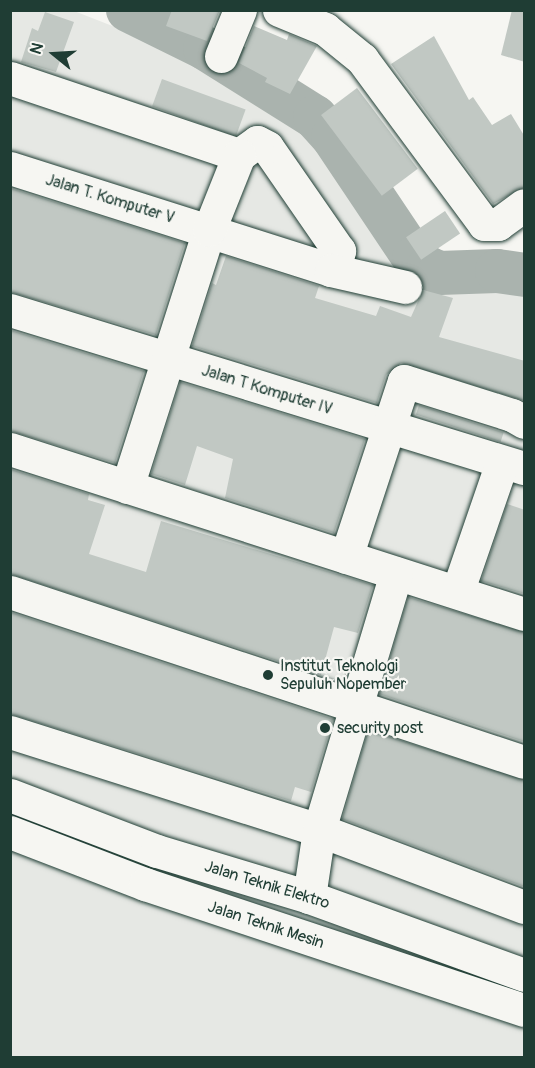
<!DOCTYPE html>
<html>
<head>
<meta charset="utf-8">
<style>
	body { margin:0 }
	#map { position:relative; width:535px; height:1068px; overflow:hidden; background:#f6f6f2; font-family:Pangolin,sans-serif }
	div>[style] { position:absolute }
	.built>* { inset:0; background:#e6e8e4 }
	.river>* { height:44px; margin:-22px; padding:0 22px; transform-origin:22px; border-radius:22px; background:#aab3ae }
	.building>* { inset:0; background:#c1c8c3; transform-origin:0 0 }
	.roads { filter:drop-shadow(0 0 2px #1f3d34) drop-shadow(0 0 2px #1f3d34) }
	.minor>* { height:33px; margin:-16.5px; padding:0 16.5px; transform-origin:16.5px; border-radius:16.5px; background:#f6f6f2 }
	.dots>* { width:16px; height:16px; translate:-50% -50%; box-sizing:border-box; border:3px solid #f6f6f2; border-radius:50% }
	span { translate:-50% -50%; white-space:nowrap; text-align:center; line-height:1.15; -webkit-text-stroke:4.5px #f6f6f2; paint-order:stroke }
	.street-label { font-size:16px; color:#1f3d34 }
	.poi-label { font-size:16px; color:#1f3d34 }
	.left { translate:0 -50%; text-align:left }
	.frame { position:absolute; inset:0; border:12px solid #1f3d34; pointer-events:none }
	.north { position:absolute; left:24px; top:24px; width:60px; height:60px; -webkit-text-stroke:4px #f6f6f2; paint-order:stroke; rotate:288deg; font-size:16px; font-weight:700; line-height:24px; text-align:center; color:#1f3d34 }
	.north::after { content:''; display:block; margin:auto; width:21px; height:27px; background:#1f3d34; clip-path:polygon(50% 0,100% 100%,50% 72%,0 100%) }
</style>
</head>
<body>
<div id="map">
	<div class="built">
		<i style="clip-path:polygon(10px 11px,74px 11px,192px 57px,310px 126px,424px 280px,524px 292px,524px 1057px,11px 1057px)"></i>
	</div>
	<div class="river">
		<i style="left:128px;top:10px;width:86px;rotate:26.3deg"></i>
		<i style="left:205px;top:48px;width:130px;rotate:32.1deg"></i>
		<i style="left:315px;top:117px;width:27px;rotate:48deg"></i>
		<i style="left:333px;top:137px;width:146px;rotate:56.2deg"></i>
		<i style="left:414px;top:258px;width:17px;rotate:36deg"></i>
		<i style="left:428px;top:268px;width:12px;rotate:24deg"></i>
		<i style="left:439px;top:273px;width:58px;rotate:-2deg"></i>
		<i style="left:497px;top:271px;width:27px;rotate:8deg"></i>
	</div>
	<div class="building">
		<i style="clip-path:polygon(172px 10px,220px 10px,207px 41px,166px 26px)"></i>
		<i style="clip-path:polygon(512px 10px,525px 10px,525px 62px,501px 55px)"></i>
		<i style="clip-path:polygon(45px 12px,74px 22px,56px 72px,21px 62px,32px 28px,38px 31px)"></i>
		<i style="clip-path:polygon(254px 26px,287px 40px,289px 34px,317px 46px,290px 94px,265px 82px,267px 78px,239px 63px)"></i>
		<i style="clip-path:polygon(434px 36px,469px 100px,473px 97px,492px 125px,511px 114px,525px 137px,525px 187px,493px 204px,391px 64px)"></i>
		<i style="left:162px;top:79px;width:89px;height:29px;rotate:20deg"></i>
		<i style="left:357px;top:88px;width:101px;height:45px;rotate:53deg"></i>
		<i style="clip-path:polygon(10px 188px,185px 243px,156px 335px,10px 292px)"></i>
		<i style="left:445px;top:211px;width:27px;height:47px;rotate:56deg"></i>
		<i style="clip-path:polygon(226px 256px,319px 286px,315px 298px,376px 316px,380px 306px,411px 317px,423px 290px,453px 298px,439px 337px,525px 361px,525px 401px,401px 363px,386px 375px,377px 403px,192px 346px,212px 283px,216px 285px)"></i>
		<i style="clip-path:polygon(10px 330px,144px 371px,115px 463px,10px 431px)"></i>
		<i style="clip-path:polygon(180px 382px,365px 439px,334px 533px,225px 498px,233px 459px,197px 446px,185px 485px,151px 474px)"></i>
		<i style="left:419px;top:405px;width:89px;height:10px;rotate:18deg"></i>
		<i style="clip-path:polygon(10px 469px,89px 494px,88px 500px,105px 505px,89px 554px,146px 572px,161px 521px,373px 585px,358px 633px,334px 627px,321px 675px,10px 574px)"></i>
		<i style="clip-path:polygon(507px 504px,525px 510px,525px 594px,481px 581px)"></i>
		<i style="clip-path:polygon(408px 597px,525px 632px,525px 742px,379px 694px)"></i>
		<i style="clip-path:polygon(10px 612px,333px 719px,311px 792px,295px 787px,291px 801px,10px 714px)"></i>
		<i style="clip-path:polygon(368px 730px,525px 780px,525px 887px,342px 819px)"></i>
	</div>
	<div class="roads">
		<div class="minor">
			<i style="left:279px;top:10px;width:50px;rotate:22.4deg"></i>
			<i style="left:325px;top:29px;width:48px;rotate:39deg"></i>
			<i style="left:362px;top:59px;width:205px;rotate:53.5deg"></i>
			<i style="left:484px;top:224px;width:14px"></i>
			<i style="left:498px;top:224px;width:32px;rotate:-36deg"></i>
			<i style="left:221px;top:56px;width:50px;rotate:-67.6deg"></i>
			<i style="left:10px;top:78px;width:242px;rotate:18.6deg"></i>
			<i style="left:10px;top:168px;width:337px;rotate:17.6deg"></i>
			<i style="left:331px;top:270px;width:21px;rotate:-67deg"></i>
			<i style="left:339px;top:251px;width:126px;rotate:-124.7deg"></i>
			<i style="left:267px;top:147px;width:11px;rotate:-153deg"></i>
			<i style="left:257px;top:142px;width:22px;rotate:144deg"></i>
			<i style="left:331px;top:270px;width:76px;rotate:12.9deg"></i>
			<i style="left:10px;top:310px;width:538px;rotate:17.09deg"></i>
			<i style="left:10px;top:449px;width:540px;rotate:17.8deg"></i>
			<i style="left:127px;top:487px;width:270px;rotate:-72.3deg"></i>
			<i style="left:209px;top:230px;width:81px;rotate:-68.2deg"></i>
			<i style="left:346px;top:557px;width:185px;rotate:-71.8deg"></i>
			<i style="left:404px;top:381px;width:113px;rotate:17.5deg"></i>
			<i style="left:512px;top:415px;width:14px;rotate:30deg"></i>
			<i style="left:458px;top:590px;width:135px;rotate:-71deg"></i>
			<i style="left:10px;top:592px;width:541px;rotate:18.3deg"></i>
			<i style="left:10px;top:732px;width:324px;rotate:17.6deg"></i>
			<i style="left:319px;top:830px;width:219px;rotate:20.6deg"></i>
			<i style="left:10px;top:795px;width:157px;rotate:20.9deg"></i>
			<i style="left:157px;top:851px;width:159px;rotate:16.8deg"></i>
			<i style="left:309px;top:897px;width:229px;rotate:19.9deg"></i>
			<i style="left:10px;top:832px;width:145px;rotate:21.1deg"></i>
			<i style="left:145px;top:884px;width:399px;rotate:18.4deg"></i>
			<i style="left:309px;top:897px;width:68px;rotate:-81.5deg"></i>
			<i style="left:319px;top:830px;width:268px;rotate:-73.3deg"></i>
		</div>
	</div>
	<div class="dots">
		<i style="left:268px;top:675px;background:#1f3d34"></i>
		<i style="left:325px;top:728px;background:#1f3d34"></i>
	</div>
	<div class="street-label">
		<span style="left:110px;top:199px;rotate:17deg">Jalan T. Komputer V</span>
		<span style="left:267px;top:390px;rotate:17deg">Jalan T Komputer IV</span>
		<span style="left:267px;top:885px;rotate:17deg">Jalan Teknik Elektro</span>
		<span style="left:266px;top:925px;rotate:18deg">Jalan Teknik Mesin</span>
	</div>
	<div class="poi-label">
		<span class="left" style="left:280px;top:675px">Institut Teknologi<br>Sepuluh Nopember</span>
		<span class="left" style="left:337px;top:728px">security post</span>
	</div>
	<div class="frame"></div>
	<div class="north">N</div>
</div>
</body>
</html>
